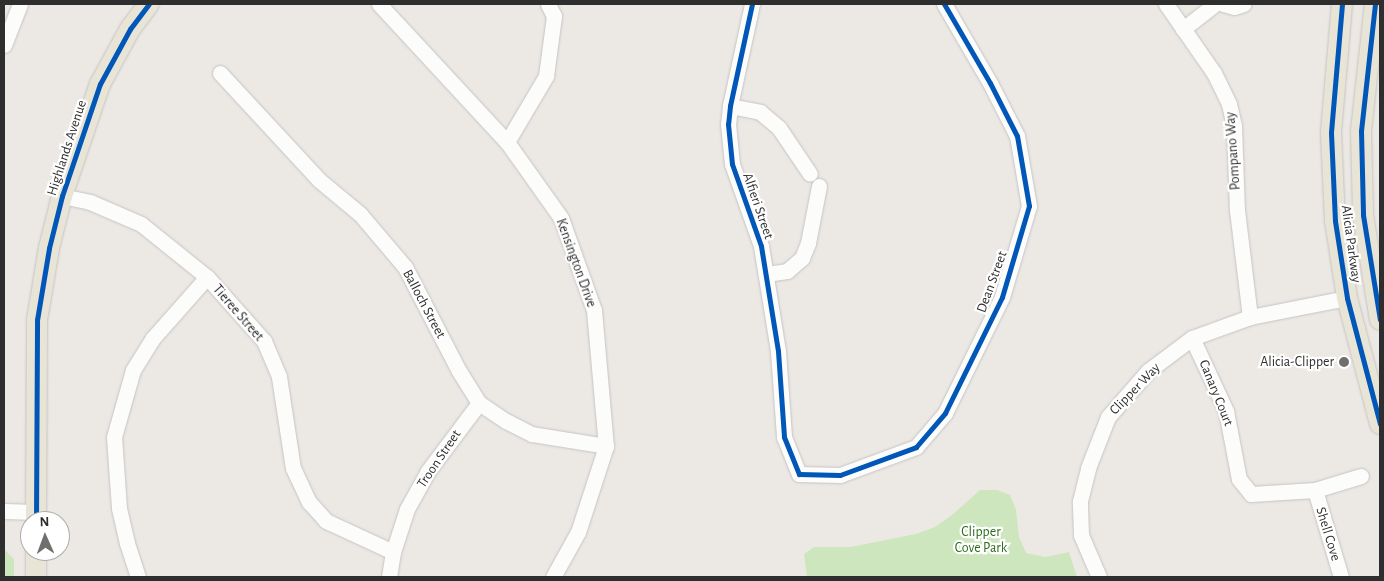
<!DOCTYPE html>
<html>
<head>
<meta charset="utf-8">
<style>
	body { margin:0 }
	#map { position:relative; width:1384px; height:581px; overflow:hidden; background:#ece8e4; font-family:"Alegreya Sans",sans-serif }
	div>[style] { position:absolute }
	.green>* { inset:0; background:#cee6be }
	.roads { filter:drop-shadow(0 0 1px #c5c4c5) drop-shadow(0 0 1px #c5c4c5) }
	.minor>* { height:15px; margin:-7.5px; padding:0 7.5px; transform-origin:7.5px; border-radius:7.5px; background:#fcfcfb }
	.major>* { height:20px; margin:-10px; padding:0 10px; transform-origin:10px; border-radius:10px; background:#e8e4d6 }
	.cycleway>* { height:5px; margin:-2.5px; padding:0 2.5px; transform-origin:2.5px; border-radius:2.5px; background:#0057b8 }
	.dots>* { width:14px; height:14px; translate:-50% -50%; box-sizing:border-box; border:2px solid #fff; border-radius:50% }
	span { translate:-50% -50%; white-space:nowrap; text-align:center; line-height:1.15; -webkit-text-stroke:4.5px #fff; paint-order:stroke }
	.street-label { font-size:14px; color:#2e2e2e }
	.poi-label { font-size:14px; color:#2e2e2e }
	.right { translate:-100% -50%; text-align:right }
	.park-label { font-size:14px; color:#2c6e1b }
	.frame { position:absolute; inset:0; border:5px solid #2e2e2e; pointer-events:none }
	.north { position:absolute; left:20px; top:511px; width:50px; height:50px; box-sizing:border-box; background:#fff; border:1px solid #ababab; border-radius:50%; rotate:358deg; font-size:14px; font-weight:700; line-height:20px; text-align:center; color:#2e2e2e }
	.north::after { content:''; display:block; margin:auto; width:18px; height:22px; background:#706f6e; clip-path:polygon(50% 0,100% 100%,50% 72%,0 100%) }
</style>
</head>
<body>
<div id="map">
	<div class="green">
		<i style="clip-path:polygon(980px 490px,997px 490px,1010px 495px,1016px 510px,1019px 537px,1026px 553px,1045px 557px,1069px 552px,1077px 577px,807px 577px,804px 554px,814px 547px,851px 547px,916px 534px,935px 527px,952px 515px)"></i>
		<i style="clip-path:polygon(4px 549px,14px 559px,14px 577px,4px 577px)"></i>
	</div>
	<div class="roads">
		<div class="minor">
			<i style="left:379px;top:4px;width:188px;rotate:47.2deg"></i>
			<i style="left:507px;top:142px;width:93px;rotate:54.6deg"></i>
			<i style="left:561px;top:218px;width:98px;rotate:70.3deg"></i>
			<i style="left:594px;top:310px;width:137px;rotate:85deg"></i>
			<i style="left:606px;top:446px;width:90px;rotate:108deg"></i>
			<i style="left:578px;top:532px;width:51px;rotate:119.1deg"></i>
			<i style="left:752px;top:4px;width:104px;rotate:102.2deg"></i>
			<i style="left:730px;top:106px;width:18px;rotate:96deg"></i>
			<i style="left:728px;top:124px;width:40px;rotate:84.3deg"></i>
			<i style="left:732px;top:164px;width:87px;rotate:70.5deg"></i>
			<i style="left:761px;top:246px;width:106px;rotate:80.8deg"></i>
			<i style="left:778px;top:351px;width:86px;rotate:86deg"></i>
			<i style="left:784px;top:437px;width:40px;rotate:68deg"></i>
			<i style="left:799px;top:474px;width:41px;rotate:1.4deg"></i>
			<i style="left:840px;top:475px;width:81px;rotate:-20.2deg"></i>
			<i style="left:916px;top:447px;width:45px;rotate:-49.5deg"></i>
			<i style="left:945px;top:413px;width:129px;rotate:-63.8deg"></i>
			<i style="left:1002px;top:297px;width:95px;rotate:-73.5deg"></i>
			<i style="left:1029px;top:206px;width:71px;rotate:-99.7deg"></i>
			<i style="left:1017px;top:136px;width:59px;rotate:-117deg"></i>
			<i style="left:990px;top:83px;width:91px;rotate:-120.2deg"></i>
			<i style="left:1166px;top:4px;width:84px;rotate:55.2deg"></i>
			<i style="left:1214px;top:73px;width:34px;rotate:64deg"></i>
			<i style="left:1229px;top:104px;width:23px;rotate:77deg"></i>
			<i style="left:1234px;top:126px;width:84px;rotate:88deg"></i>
			<i style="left:1237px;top:210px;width:108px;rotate:83.1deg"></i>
			<i style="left:1223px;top:4px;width:11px;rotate:15deg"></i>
			<i style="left:1234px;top:7px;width:10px;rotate:-17deg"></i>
			<i style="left:1183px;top:29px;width:41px;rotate:-38deg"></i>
			<i style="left:4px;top:45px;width:44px;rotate:-68.7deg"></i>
			<i style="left:220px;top:73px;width:146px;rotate:47.2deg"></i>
			<i style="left:319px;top:180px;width:53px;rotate:39.7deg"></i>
			<i style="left:360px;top:214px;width:70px;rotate:49.7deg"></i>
			<i style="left:405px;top:267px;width:117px;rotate:62.6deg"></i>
			<i style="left:459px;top:371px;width:38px;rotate:58deg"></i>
			<i style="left:479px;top:403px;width:32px;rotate:34deg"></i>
			<i style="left:506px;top:421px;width:29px;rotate:27deg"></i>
			<i style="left:532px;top:434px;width:75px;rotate:9.2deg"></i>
			<i style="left:730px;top:106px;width:31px;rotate:11deg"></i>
			<i style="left:760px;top:112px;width:25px;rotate:40deg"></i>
			<i style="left:779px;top:128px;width:55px;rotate:56deg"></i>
			<i style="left:507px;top:142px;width:77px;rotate:-59.4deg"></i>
			<i style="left:546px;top:76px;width:61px;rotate:-82.4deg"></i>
			<i style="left:554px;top:16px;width:13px;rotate:-117deg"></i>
			<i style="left:62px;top:196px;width:29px;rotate:12deg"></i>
			<i style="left:90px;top:202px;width:56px;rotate:23.3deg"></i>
			<i style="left:141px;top:224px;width:85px;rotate:38.8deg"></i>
			<i style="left:207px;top:277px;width:86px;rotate:48.3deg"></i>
			<i style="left:264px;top:341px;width:39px;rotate:67deg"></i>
			<i style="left:279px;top:377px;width:92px;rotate:81.3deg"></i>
			<i style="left:293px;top:468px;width:38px;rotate:65deg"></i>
			<i style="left:309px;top:502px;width:25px;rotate:48deg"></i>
			<i style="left:326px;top:521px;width:74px;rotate:24.8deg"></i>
			<i style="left:766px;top:274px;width:21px;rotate:-8deg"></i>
			<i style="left:787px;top:271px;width:20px;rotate:-41deg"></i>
			<i style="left:802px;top:258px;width:16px;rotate:-68deg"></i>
			<i style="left:808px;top:243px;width:58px;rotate:-79.1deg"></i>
			<i style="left:1192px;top:338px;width:81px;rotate:65deg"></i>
			<i style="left:1226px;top:411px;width:69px;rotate:79.2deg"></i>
			<i style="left:1239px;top:479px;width:19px;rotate:51deg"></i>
			<i style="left:1251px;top:494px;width:64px;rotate:-3.6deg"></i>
			<i style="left:1315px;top:490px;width:48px;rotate:-16.9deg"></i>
			<i style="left:1315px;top:490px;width:91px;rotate:73.4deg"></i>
			<i style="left:4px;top:511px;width:32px;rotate:2deg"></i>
			<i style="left:138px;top:577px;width:36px;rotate:-108deg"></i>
			<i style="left:127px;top:543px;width:36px;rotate:-103deg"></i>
			<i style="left:119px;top:508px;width:71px;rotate:-94deg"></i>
			<i style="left:114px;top:437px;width:70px;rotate:-74.2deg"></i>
			<i style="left:133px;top:370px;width:38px;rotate:-58deg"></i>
			<i style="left:153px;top:338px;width:81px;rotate:-48.5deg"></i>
			<i style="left:389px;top:577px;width:25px;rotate:-81deg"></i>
			<i style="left:393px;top:552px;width:45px;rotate:-72deg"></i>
			<i style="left:407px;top:509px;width:43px;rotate:-61.1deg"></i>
			<i style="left:428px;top:471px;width:85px;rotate:-53.1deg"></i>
			<i style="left:1099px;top:577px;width:46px;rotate:-113.2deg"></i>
			<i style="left:1081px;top:535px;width:34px;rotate:-92deg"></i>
			<i style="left:1080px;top:501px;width:34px;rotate:-76deg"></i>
			<i style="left:1088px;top:468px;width:55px;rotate:-68.6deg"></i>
			<i style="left:1108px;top:417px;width:61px;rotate:-49deg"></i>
			<i style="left:1148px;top:371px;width:55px;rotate:-36.9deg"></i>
			<i style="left:1192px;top:338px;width:62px;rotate:-19.9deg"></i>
			<i style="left:1250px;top:317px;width:99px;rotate:-11.1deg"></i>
		</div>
		<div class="major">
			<i style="left:1342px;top:4px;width:129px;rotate:94.9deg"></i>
			<i style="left:1331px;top:133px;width:88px;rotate:87.4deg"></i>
			<i style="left:1335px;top:221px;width:78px;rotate:81.1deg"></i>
			<i style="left:1347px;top:298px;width:130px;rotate:75.3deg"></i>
			<i style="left:1375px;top:4px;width:128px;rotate:96.3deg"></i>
			<i style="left:1361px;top:131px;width:84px;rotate:88.6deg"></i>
			<i style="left:1363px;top:215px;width:106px;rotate:80.8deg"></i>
			<i style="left:36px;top:521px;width:201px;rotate:-89.7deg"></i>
			<i style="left:37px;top:320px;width:73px;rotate:-80.5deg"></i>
			<i style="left:49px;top:248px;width:54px;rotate:-76deg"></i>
			<i style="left:62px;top:196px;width:118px;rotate:-71.3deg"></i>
			<i style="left:100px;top:84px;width:63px;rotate:-61.4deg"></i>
			<i style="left:130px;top:29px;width:31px;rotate:-53deg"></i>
			<i style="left:36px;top:577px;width:26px;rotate:-90deg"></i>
		</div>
	</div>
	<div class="cycleway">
		<i style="left:752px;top:4px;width:104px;rotate:102.2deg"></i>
		<i style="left:730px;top:106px;width:18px;rotate:96deg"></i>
		<i style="left:728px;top:124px;width:40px;rotate:84.3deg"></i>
		<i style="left:732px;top:164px;width:87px;rotate:70.5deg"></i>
		<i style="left:761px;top:246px;width:106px;rotate:80.8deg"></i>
		<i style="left:778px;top:351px;width:86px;rotate:86deg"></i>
		<i style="left:784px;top:437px;width:40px;rotate:68deg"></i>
		<i style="left:799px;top:474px;width:41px;rotate:1.4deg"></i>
		<i style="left:840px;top:475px;width:81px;rotate:-20.2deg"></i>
		<i style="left:916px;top:447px;width:45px;rotate:-49.5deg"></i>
		<i style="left:945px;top:413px;width:129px;rotate:-63.8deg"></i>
		<i style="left:1002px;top:297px;width:95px;rotate:-73.5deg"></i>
		<i style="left:1029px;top:206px;width:71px;rotate:-99.7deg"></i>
		<i style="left:1017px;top:136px;width:59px;rotate:-117deg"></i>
		<i style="left:990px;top:83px;width:91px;rotate:-120.2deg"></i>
		<i style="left:1342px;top:4px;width:129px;rotate:94.9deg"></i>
		<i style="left:1331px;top:133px;width:88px;rotate:87.4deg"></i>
		<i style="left:1335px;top:221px;width:78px;rotate:81.1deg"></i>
		<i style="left:1347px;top:298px;width:130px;rotate:75.3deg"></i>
		<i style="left:1375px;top:4px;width:128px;rotate:96.3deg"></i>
		<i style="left:1361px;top:131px;width:84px;rotate:88.6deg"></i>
		<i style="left:1363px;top:215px;width:106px;rotate:80.8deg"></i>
		<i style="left:36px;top:521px;width:201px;rotate:-89.7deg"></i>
		<i style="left:37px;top:320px;width:73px;rotate:-80.5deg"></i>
		<i style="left:49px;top:248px;width:54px;rotate:-76deg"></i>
		<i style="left:62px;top:196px;width:118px;rotate:-71.3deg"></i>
		<i style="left:100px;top:84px;width:63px;rotate:-61.4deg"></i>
		<i style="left:130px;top:29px;width:31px;rotate:-53deg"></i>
	</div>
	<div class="dots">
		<i style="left:1344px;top:362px;background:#706f6e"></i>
	</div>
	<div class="street-label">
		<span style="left:67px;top:148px;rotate:-72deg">Highlands Avenue</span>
		<span style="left:1233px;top:151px;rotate:-94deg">Pompano Way</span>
		<span style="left:758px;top:206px;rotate:71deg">Alfieri Street</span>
		<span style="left:1351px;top:244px;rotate:82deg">Alicia Parkway</span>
		<span style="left:576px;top:263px;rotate:70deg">Kensington Drive</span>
		<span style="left:992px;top:282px;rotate:-70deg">Dean Street</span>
		<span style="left:424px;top:304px;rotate:62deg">Balloch Street</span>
		<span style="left:238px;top:313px;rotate:49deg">Tieree Street</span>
		<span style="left:1135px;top:389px;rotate:-46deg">Clipper Way</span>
		<span style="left:1216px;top:393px;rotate:68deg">Canary Court</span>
		<span style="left:439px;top:459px;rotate:-56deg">Troon Street</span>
		<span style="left:1328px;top:534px;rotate:73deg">Shell Cove</span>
	</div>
	<div class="poi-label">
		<span class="right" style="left:1334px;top:362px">Alicia-Clipper</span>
	</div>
	<div class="park-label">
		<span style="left:981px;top:540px">Clipper<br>Cove Park</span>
	</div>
	<div class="frame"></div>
	<div class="north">N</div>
</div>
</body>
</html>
